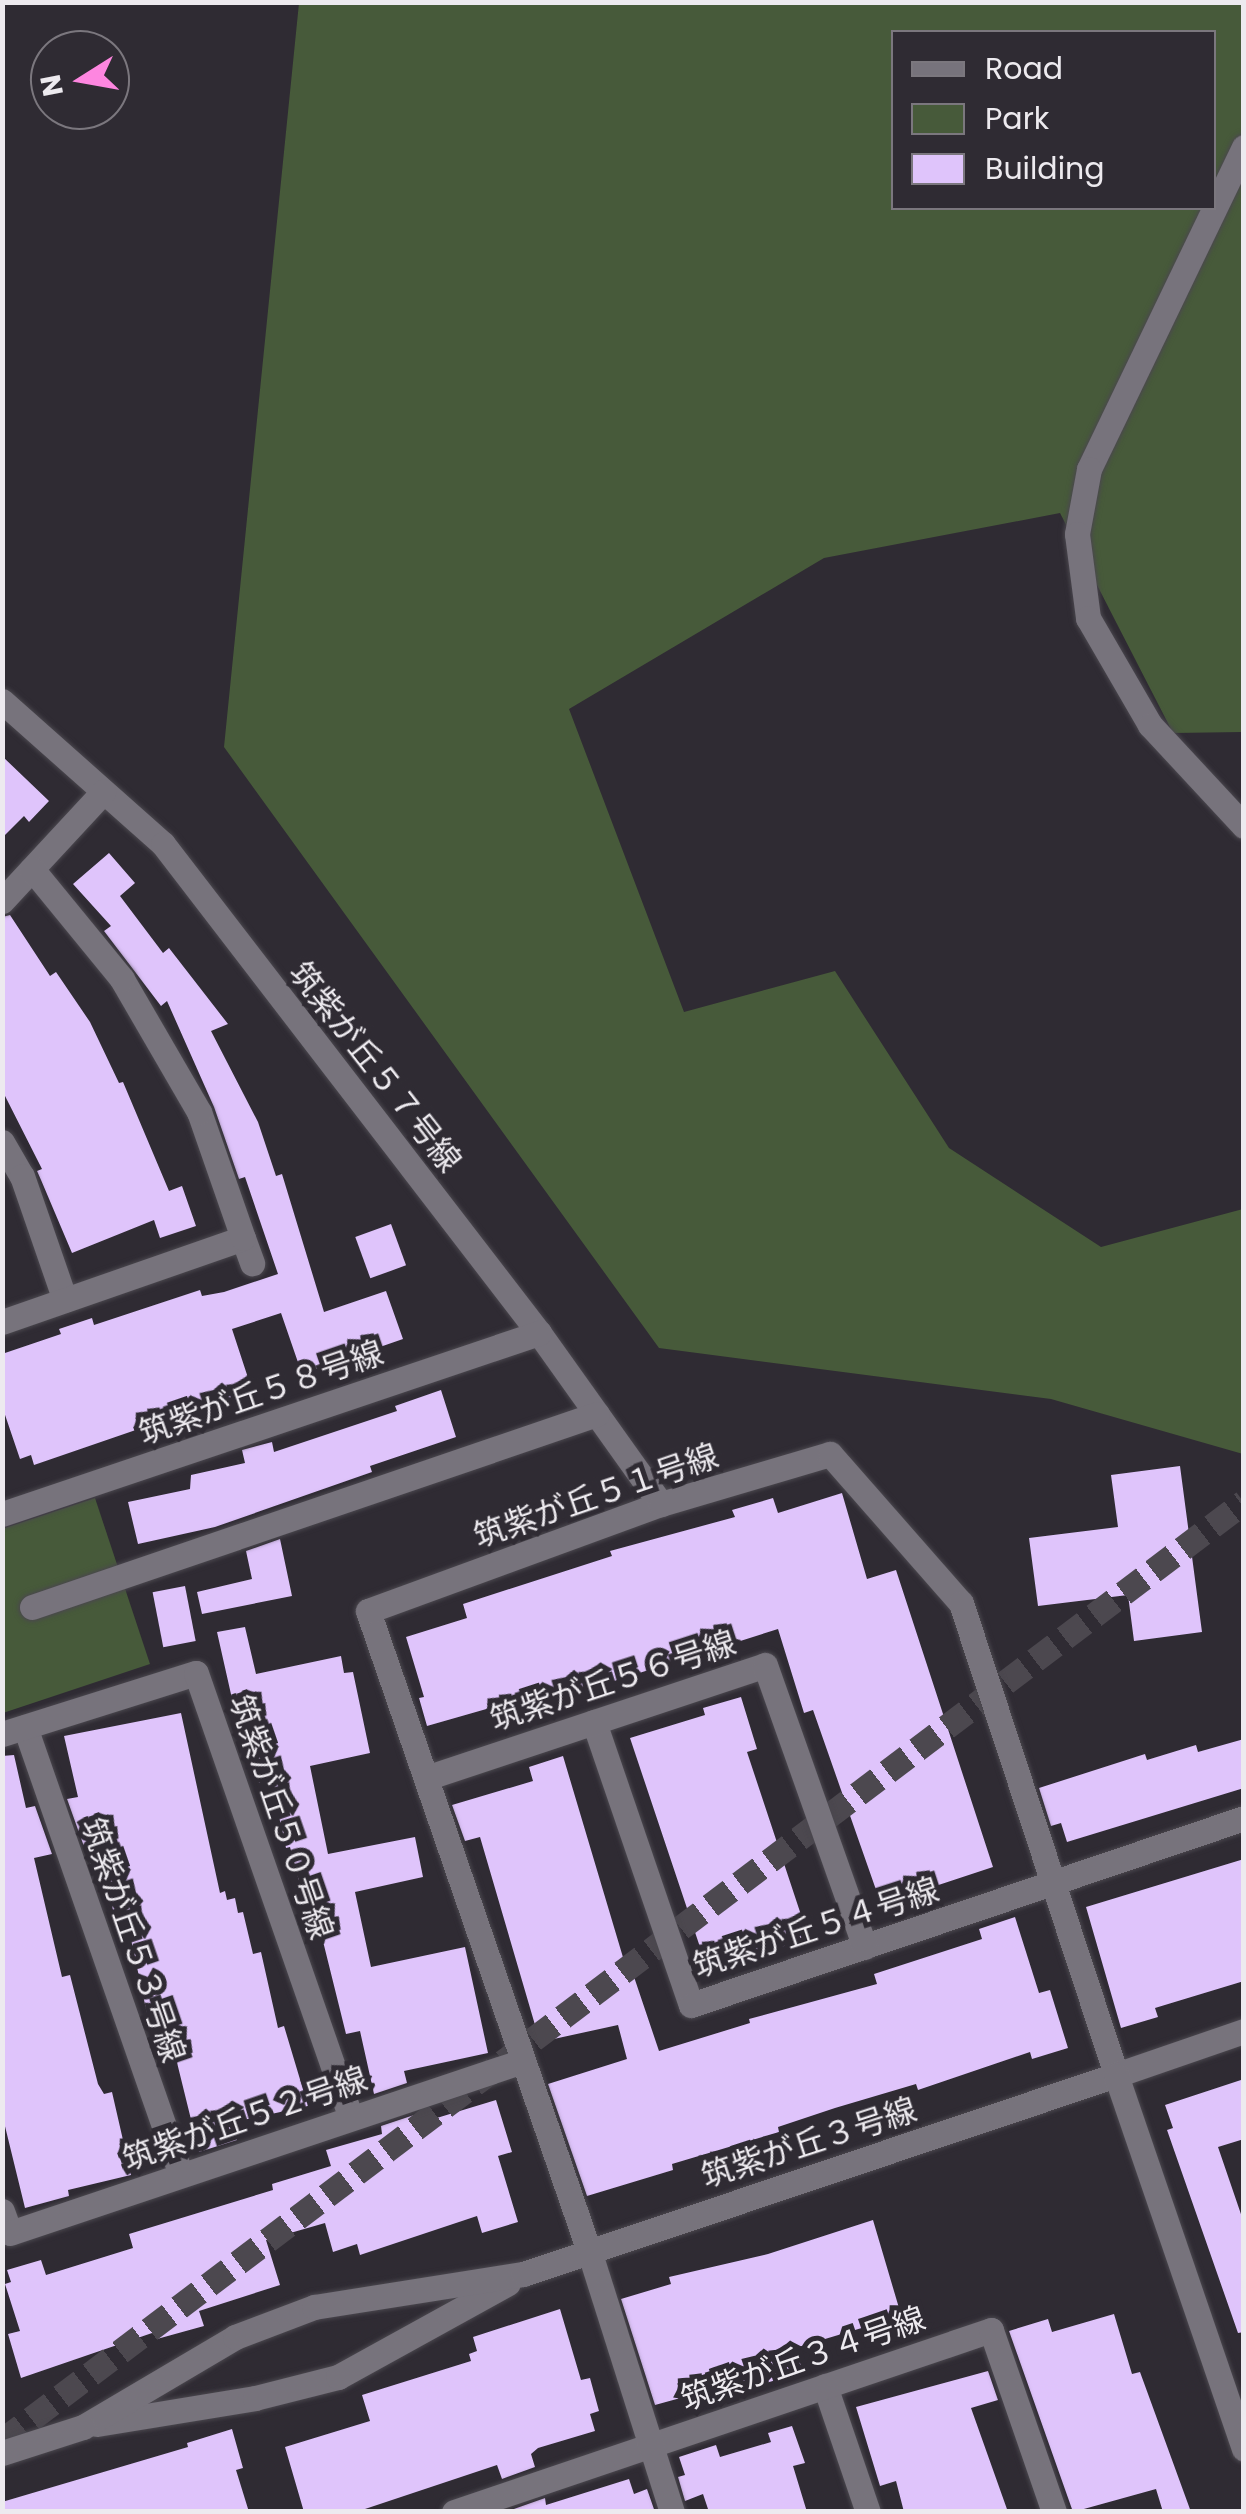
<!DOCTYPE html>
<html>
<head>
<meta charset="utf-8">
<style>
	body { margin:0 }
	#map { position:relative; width:1246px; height:2514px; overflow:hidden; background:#2f2b33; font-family:Poppins,"Noto Sans JP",sans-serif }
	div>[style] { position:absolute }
	.green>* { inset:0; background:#475a3a }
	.building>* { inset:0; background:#dfc4fb; transform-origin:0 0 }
	.secondary-tunnel>* { height:25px; margin-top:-12.5px; transform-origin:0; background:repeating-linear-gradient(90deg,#4c484f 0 25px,transparent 0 37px) }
	.roads { filter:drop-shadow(0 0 2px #4a474e) drop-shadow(0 0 2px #4a474e) }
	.street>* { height:25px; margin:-12.5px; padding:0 12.5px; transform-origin:12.5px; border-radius:12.5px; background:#77737c }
	.secondary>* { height:25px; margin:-12.5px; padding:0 12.5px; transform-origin:12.5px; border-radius:12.5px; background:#77737c }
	span { translate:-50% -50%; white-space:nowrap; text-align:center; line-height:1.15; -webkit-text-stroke:10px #2f2b33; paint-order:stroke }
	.street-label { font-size:32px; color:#edeaef }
	.frame { position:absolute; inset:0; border:5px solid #edeaef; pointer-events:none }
	.legend { position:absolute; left:891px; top:30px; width:325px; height:180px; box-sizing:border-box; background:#2f2b33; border:2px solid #7b777e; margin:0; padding:12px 18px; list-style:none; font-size:30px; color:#edeaef }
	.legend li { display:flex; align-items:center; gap:20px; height:50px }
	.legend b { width:50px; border:2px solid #7b777e }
	.north { position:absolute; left:30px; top:30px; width:100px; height:100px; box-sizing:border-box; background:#2f2b33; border:2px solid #7b777e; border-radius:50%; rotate:259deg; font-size:28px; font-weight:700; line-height:40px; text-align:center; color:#edeaef }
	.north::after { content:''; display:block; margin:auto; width:35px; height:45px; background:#fe86e0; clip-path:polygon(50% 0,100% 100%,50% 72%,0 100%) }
</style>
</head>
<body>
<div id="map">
	<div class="green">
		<i style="clip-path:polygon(evenodd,299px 3px,1243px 3px,1243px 732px,1173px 733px,1060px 513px,824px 558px,569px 709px,684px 1012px,835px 971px,949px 1148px,1101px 1247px,1243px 1209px,1243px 1454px,1051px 1399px,659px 1348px,224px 747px,299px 3px,894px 32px,1214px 32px,1214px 208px,894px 208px,894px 32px)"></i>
		<i style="clip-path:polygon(95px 1498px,150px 1664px,3px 1713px,2px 1529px)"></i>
	</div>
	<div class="building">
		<i style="clip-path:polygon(2px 756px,49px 801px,29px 822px,24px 816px,2px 838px)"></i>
		<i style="clip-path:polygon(109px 853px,135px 883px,120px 896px,163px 953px,169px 948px,228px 1024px,211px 1031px,258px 1122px,276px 1176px,282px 1174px,324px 1312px,386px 1291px,403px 1339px,302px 1374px,281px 1313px,232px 1329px,252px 1390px,34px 1465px,31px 1455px,20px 1459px,2px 1406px,2px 1354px,61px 1334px,59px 1329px,92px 1318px,94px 1325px,200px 1290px,202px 1296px,224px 1292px,278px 1274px,245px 1177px,239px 1179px,214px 1107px,167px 1001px,161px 1006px,104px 931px,111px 926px,73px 884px)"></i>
		<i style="clip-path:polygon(10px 915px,50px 976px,56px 972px,90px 1022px,119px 1083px,123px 1082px,169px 1191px,182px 1186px,196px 1226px,160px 1238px,154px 1220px,72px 1253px,41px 1180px,37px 1171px,42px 1169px,2px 1090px,2px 917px)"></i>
		<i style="left:391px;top:1224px;width:44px;height:38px;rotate:70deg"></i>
		<i style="clip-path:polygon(441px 1390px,456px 1437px,370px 1466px,372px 1472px,215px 1527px,138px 1544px,128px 1502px,190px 1489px,191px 1475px,245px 1463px,242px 1450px,272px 1442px,274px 1452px,397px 1411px,395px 1406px)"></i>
		<i style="clip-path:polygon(1180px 1466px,1202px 1632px,1134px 1641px,1128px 1595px,1038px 1606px,1029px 1538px,1118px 1527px,1111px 1475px)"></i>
		<i style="clip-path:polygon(842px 1493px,867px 1579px,896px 1570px,993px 1867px,881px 1904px,813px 1710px,804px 1713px,778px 1629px,573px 1694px,570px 1685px,427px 1726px,419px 1698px,424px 1697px,406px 1637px,467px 1618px,463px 1604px,612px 1556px,610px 1551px,735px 1517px,732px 1510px,773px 1498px,778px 1513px)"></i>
		<i style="clip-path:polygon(280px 1539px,292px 1596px,202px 1614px,197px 1592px,252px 1579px,246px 1551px)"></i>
		<i style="left:185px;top:1586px;width:56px;height:33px;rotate:79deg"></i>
		<i style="clip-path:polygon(245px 1627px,256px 1674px,341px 1656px,344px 1673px,353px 1672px,370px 1753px,310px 1766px,328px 1854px,415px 1837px,423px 1877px,355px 1892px,371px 1967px,465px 1947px,488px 2053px,404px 2071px,407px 2083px,374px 2094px,360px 2031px,346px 2034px,314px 1905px,306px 1907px,290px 1847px,286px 1848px,271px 1781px,259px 1783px,246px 1719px,237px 1721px,217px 1632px)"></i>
		<i style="clip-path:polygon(741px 1697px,757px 1749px,747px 1752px,809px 1939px,707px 1968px,630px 1738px,705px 1715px,703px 1708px)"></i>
		<i style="clip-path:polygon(181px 1713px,220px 1893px,225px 1891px,227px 1900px,235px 1898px,238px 1913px,243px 1912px,253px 1954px,261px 1952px,278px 2028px,284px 2026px,308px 2106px,234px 2122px,237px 2140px,199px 2152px,169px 2030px,165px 2020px,149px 2023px,124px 1907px,113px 1910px,103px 1866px,92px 1869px,67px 1799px,78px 1797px,64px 1736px)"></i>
		<i style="clip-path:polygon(1244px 1739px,1244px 1788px,1067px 1842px,1061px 1823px,1051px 1826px,1039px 1788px,1145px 1754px,1147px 1760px,1196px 1745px,1198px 1752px)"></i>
		<i style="clip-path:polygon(14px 1755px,26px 1808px,35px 1806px,52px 1854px,34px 1858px,62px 1977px,70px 1975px,98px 2084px,104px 2094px,112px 2092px,131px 2175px,68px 2190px,69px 2196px,25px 2208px,2px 2114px,2px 1756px)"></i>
		<i style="clip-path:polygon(563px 1756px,625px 1964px,629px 1962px,659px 2051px,750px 2023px,749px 2019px,877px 1984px,874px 1974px,982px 1939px,979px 1929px,1015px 1917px,1039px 1993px,1050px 1990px,1068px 2048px,1032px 2059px,1030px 2052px,918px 2090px,916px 2084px,835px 2108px,778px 2127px,779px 2132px,672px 2164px,673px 2170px,587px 2196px,548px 2084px,627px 2059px,618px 2025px,540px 2042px,480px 1837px,465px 1841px,452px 1805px,533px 1781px,529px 1767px)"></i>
		<i style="clip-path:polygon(1244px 1859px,1244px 1981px,1155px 2008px,1158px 2017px,1121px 2028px,1086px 1907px)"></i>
		<i style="clip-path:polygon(1244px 2079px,1244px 2139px,1218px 2147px,1244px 2223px,1244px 2332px,1238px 2333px,1167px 2130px,1173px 2128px,1165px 2105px)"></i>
		<i style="clip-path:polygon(496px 2100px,512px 2152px,498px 2156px,518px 2222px,482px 2233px,477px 2216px,360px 2255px,357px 2244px,333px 2252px,325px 2223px,266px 2240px,280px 2285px,199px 2311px,204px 2326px,157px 2339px,155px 2332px,21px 2378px,8px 2334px,20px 2331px,5px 2284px,11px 2282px,7px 2270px,41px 2260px,46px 2275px,133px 2248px,129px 2234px,273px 2190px,272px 2184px,331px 2166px,326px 2150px,382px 2134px,381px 2126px,414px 2115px,417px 2124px)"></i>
		<i style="clip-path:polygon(873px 2220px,899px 2308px,893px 2310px,895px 2318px,795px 2348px,803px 2372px,766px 2383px,764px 2375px,655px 2405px,621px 2299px,671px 2284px,669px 2277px,768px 2254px)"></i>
		<i style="clip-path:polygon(560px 2309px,581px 2380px,590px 2378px,599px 2411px,590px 2414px,595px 2431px,538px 2448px,531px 2454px,535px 2467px,502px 2479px,497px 2465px,356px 2512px,304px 2512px,285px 2447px,370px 2421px,362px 2395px,471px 2361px,469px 2354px,477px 2351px,473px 2337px)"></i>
		<i style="clip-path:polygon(1114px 2314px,1132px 2374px,1140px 2372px,1191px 2512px,1163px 2512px,1156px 2489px,1073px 2512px,1009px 2331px,1048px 2319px,1052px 2332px)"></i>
		<i style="clip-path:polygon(988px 2371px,998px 2400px,971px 2408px,1008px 2512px,904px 2512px,896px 2481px,880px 2486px,856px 2407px)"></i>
		<i style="clip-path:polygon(792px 2426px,805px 2463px,793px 2466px,807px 2512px,709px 2512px,703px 2494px,685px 2501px,678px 2477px,685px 2475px,679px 2457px,716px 2445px,720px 2457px,771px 2442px,768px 2433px)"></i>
		<i style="clip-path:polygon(232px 2429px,243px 2468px,236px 2470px,249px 2512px,2px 2512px,2px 2502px,188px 2447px,187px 2443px)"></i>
		<i style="clip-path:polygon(629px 2479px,634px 2494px,647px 2489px,655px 2512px,511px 2510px,545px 2498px,546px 2505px)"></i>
	</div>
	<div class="secondary-tunnel">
		<i style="left:2px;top:2441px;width:1557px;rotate:-37.09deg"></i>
	</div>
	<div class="roads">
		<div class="street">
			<i style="left:1244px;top:147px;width:357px;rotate:115.7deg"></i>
			<i style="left:1089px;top:469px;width:66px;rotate:100.5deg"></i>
			<i style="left:1077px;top:534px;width:85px;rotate:82.5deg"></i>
			<i style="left:1088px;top:618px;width:124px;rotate:59.9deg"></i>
			<i style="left:1150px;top:725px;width:138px;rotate:47.1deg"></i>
			<i style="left:2px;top:701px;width:215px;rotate:41.6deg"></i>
			<i style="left:163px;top:844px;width:617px;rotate:52.44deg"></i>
			<i style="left:539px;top:1333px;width:210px;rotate:54.5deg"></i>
			<i style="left:2px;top:901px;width:149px;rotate:-47.2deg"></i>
			<i style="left:2px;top:1142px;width:39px;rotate:60deg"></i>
			<i style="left:22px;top:1176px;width:131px;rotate:70.9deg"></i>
			<i style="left:243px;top:1238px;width:27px;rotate:70deg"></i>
			<i style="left:2px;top:1322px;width:255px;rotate:-19.2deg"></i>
			<i style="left:243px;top:1238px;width:133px;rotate:-109.2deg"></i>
			<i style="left:199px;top:1112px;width:154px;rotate:-120.1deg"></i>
			<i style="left:122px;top:979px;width:142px;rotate:-129.3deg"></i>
			<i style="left:2px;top:1514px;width:567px;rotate:-18.63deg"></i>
			<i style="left:32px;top:1607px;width:597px;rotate:-18.86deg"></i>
			<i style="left:594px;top:1722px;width:299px;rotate:71.1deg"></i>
			<i style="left:691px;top:2005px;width:584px;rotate:-18.68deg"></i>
			<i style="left:25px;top:1727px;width:474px;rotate:70.8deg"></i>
			<i style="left:2px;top:1734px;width:203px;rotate:-17.5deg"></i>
			<i style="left:196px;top:1673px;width:470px;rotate:70.8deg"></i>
			<i style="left:426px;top:1778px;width:357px;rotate:-18.4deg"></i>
			<i style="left:765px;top:1665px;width:299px;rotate:70.5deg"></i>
			<i style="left:2px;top:2211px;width:23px;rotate:70deg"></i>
			<i style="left:10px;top:2233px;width:541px;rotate:-18.54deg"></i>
			<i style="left:825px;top:2386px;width:133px;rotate:71.2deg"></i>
			<i style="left:97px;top:2424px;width:160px;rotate:-9.3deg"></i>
			<i style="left:255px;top:2398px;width:86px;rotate:-14.2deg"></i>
			<i style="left:338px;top:2377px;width:194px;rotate:-28.9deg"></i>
			<i style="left:83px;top:2427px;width:177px;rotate:-30.6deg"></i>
			<i style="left:235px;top:2337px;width:85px;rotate:-20.8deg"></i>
			<i style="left:314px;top:2307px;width:212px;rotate:-9deg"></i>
			<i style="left:454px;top:2512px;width:567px;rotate:-18.72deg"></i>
			<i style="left:991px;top:2330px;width:193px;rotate:70.9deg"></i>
			<i style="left:672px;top:2512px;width:274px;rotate:-107.6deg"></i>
			<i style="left:589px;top:2251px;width:677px;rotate:-109.05deg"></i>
			<i style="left:368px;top:1611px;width:312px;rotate:-20.1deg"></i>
			<i style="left:661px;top:1504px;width:176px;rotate:-16.5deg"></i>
			<i style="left:830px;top:1454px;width:198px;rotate:48.7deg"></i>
			<i style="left:961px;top:1603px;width:497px;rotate:71.8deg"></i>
		</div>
		<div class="secondary">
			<i style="left:1116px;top:2075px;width:135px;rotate:-19deg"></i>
			<i style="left:523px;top:2274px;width:625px;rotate:-18.55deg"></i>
			<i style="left:1116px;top:2075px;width:395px;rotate:71.1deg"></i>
			<i style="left:2px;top:2453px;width:85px;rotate:-17.8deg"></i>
		</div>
	</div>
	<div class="street-label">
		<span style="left:375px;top:1067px;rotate:52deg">筑紫が丘５７号線</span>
		<span style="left:261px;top:1393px;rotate:-19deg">筑紫が丘５８号線</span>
		<span style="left:596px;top:1496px;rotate:-19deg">筑紫が丘５１号線</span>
		<span style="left:613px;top:1681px;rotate:-18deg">筑紫が丘５６号線</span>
		<span style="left:281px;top:1817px;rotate:71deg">筑紫が丘５０号線</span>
		<span style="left:816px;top:1928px;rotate:-18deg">筑紫が丘５４号線</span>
		<span style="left:133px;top:1940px;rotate:71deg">筑紫が丘５３号線</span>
		<span style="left:245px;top:2119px;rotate:-19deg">筑紫が丘５２号線</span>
		<span style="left:809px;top:2143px;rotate:-18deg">筑紫が丘３号線</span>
		<span style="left:803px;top:2359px;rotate:-19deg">筑紫が丘３４号線</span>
	</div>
	<div class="frame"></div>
	<ul class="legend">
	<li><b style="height:12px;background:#77737c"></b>Road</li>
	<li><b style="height:28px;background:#475a3a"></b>Park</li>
	<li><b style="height:28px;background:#dfc4fb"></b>Building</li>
	</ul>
	<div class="north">N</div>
</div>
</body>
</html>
